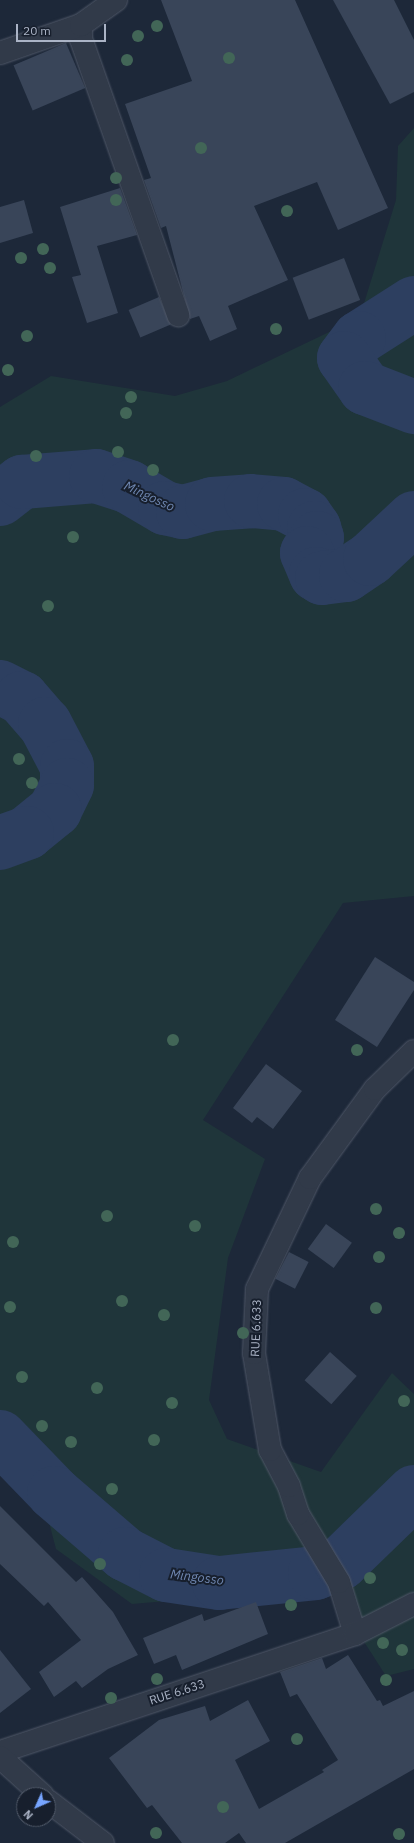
<!DOCTYPE html>
<html>
<head>
<meta charset="utf-8">
<style>
	body { margin:0 }
	#map { position:relative; width:414px; height:1843px; overflow:hidden; background:#1d2839; font-family:"IBM Plex Sans",sans-serif }
	div>[style] { position:absolute }
	.green>* { inset:0; background:#1f353a }
	.river>* { height:54px; margin:-27px; padding:0 27px; transform-origin:27px; border-radius:27px; background:#2d3f60 }
	.building>* { inset:0; background:#394559; transform-origin:0 0 }
	.roads { filter:drop-shadow(0 0 1px #4f5767) drop-shadow(0 0 1px #4f5767) }
	.street>* { height:22px; margin:-11px; padding:0 11px; transform-origin:11px; border-radius:11px; background:#313a49 }
	.trees>* { width:12px; height:12px; margin:-6px; border-radius:50%; background:#426657 }
	span { translate:-50% -50%; white-space:nowrap; text-align:center; line-height:1.15; -webkit-text-stroke:4px #171f2d; paint-order:stroke }
	.street-label { font-size:12px; color:#abb4c6 }
	.water-label { font-size:13px; color:#7088b2; font-style:italic }
	.north { position:absolute; left:16px; top:1787px; width:40px; height:40px; box-sizing:border-box; background:#171f2d; border:1px solid #525b6a; border-radius:50%; rotate:225deg; font-size:11px; font-weight:700; line-height:16px; text-align:center; color:#abb4c6 }
	.north::after { content:''; display:block; margin:auto; width:14px; height:18px; background:#77a5ff; clip-path:polygon(50% 0,100% 100%,50% 72%,0 100%) }
	.scale { position:absolute; left:16px; top:24px; width:90px; height:18px; box-sizing:border-box; border:2px solid #abb4c6; border-top:0; padding-left:5px; font-size:12px; line-height:14px; white-space:nowrap; color:#abb4c6; -webkit-text-stroke:3px #171f2d; paint-order:stroke }
</style>
</head>
<body>
<div id="map">
	<div class="green">
		<i style="clip-path:polygon(414px 128px,414px 896px,343px 903px,203px 1120px,265px 1159px,228px 1258px,209px 1400px,227px 1439px,321px 1472px,392px 1373px,414px 1394px,414px 1669px,386px 1676px,329px 1587px,132px 1604px,56px 1549px,46px 1511px,0 1460px,0 407px,51px 376px,175px 396px,227px 381px,350px 322px,361px 313px,396px 200px,398px 146px)"></i>
	</div>
	<div class="river">
		<i style="left:414px;top:303px;width:65px;rotate:147.5deg"></i>
		<i style="left:359px;top:338px;width:25px;rotate:127deg"></i>
		<i style="left:344px;top:358px;width:37px;rotate:55deg"></i>
		<i style="left:365px;top:388px;width:53px;rotate:21.2deg"></i>
		<i style="left:0;top:499px;width:28px;rotate:-38deg"></i>
		<i style="left:22px;top:482px;width:74px;rotate:-4.6deg"></i>
		<i style="left:96px;top:476px;width:35px;rotate:18deg"></i>
		<i style="left:129px;top:487px;width:42px;rotate:30.3deg"></i>
		<i style="left:165px;top:508px;width:18px;rotate:13deg"></i>
		<i style="left:183px;top:512px;width:30px;rotate:-15deg"></i>
		<i style="left:212px;top:504px;width:39px;rotate:-4deg"></i>
		<i style="left:251px;top:501px;width:33px;rotate:5deg"></i>
		<i style="left:284px;top:504px;width:24px;rotate:28deg"></i>
		<i style="left:305px;top:515px;width:16px;rotate:55deg"></i>
		<i style="left:314px;top:528px;width:10px;rotate:73deg"></i>
		<i style="left:317px;top:538px;width:18px;rotate:124deg"></i>
		<i style="left:307px;top:553px;width:23px;rotate:67deg"></i>
		<i style="left:316px;top:574px;width:7px;rotate:34deg"></i>
		<i style="left:322px;top:578px;width:24px;rotate:-7deg"></i>
		<i style="left:346px;top:575px;width:29px;rotate:-34deg"></i>
		<i style="left:370px;top:559px;width:60px;rotate:-43deg"></i>
		<i style="left:0;top:687px;width:25px;rotate:27deg"></i>
		<i style="left:22px;top:698px;width:35px;rotate:49deg"></i>
		<i style="left:45px;top:724px;width:47px;rotate:62.4deg"></i>
		<i style="left:67px;top:766px;width:19px;rotate:90deg"></i>
		<i style="left:67px;top:785px;width:28px;rotate:116deg"></i>
		<i style="left:55px;top:810px;width:36px;rotate:141deg"></i>
		<i style="left:27px;top:833px;width:29px;rotate:160deg"></i>
		<i style="left:0;top:1437px;width:78px;rotate:46deg"></i>
		<i style="left:54px;top:1493px;width:94px;rotate:40.7deg"></i>
		<i style="left:125px;top:1554px;width:46px;rotate:27.1deg"></i>
		<i style="left:166px;top:1575px;width:54px;rotate:8.6deg"></i>
		<i style="left:219px;top:1583px;width:97px;rotate:-5.9deg"></i>
		<i style="left:315px;top:1573px;width:28px;rotate:-21deg"></i>
		<i style="left:341px;top:1563px;width:102px;rotate:-44.2deg"></i>
	</div>
	<div class="building">
		<i style="clip-path:polygon(161px 0,295px 0,388px 208px,338px 230px,317px 182px,254px 206px,288px 280px,228px 306px,237px 329px,210px 341px,199px 316px,190px 319px,166px 226px,161px 228px,144px 180px,151px 178px,125px 104px,192px 81px)"></i>
		<i style="clip-path:polygon(333px 0,394px 0,414px 40px,414px 92px,390px 104px)"></i>
		<i style="left:66px;top:43px;width:49px;height:57px;rotate:67deg"></i>
		<i style="clip-path:polygon(120px 188px,137px 235px,97px 246px,118px 313px,87px 323px,72px 277px,81px 275px,60px 207px)"></i>
		<i style="clip-path:polygon(24px 200px,33px 233px,0 243px,0 207px)"></i>
		<i style="left:344px;top:258px;width:45px;height:55px;rotate:69deg"></i>
		<i style="left:159px;top:297px;width:30px;height:33px;rotate:67deg"></i>
		<i style="clip-path:polygon(375px 957px,414px 982px,414px 990px,377px 1047px,335px 1020px)"></i>
		<i style="clip-path:polygon(266px 1064px,302px 1091px,273px 1129px,257px 1117px,252px 1123px,233px 1108px)"></i>
		<i style="left:326px;top:1224px;width:32px;height:31px;rotate:36deg"></i>
		<i style="left:289px;top:1252px;width:22px;height:30px;rotate:27deg"></i>
		<i style="left:330px;top:1352px;width:36px;height:38px;rotate:42deg"></i>
		<i style="clip-path:polygon(0 1506px,76px 1582px,82px 1577px,113px 1612px,138px 1655px,108px 1669px,82px 1688px,76px 1681px,54px 1697px,39px 1672px,81px 1640px,48px 1602px,44px 1606px,0 1564px)"></i>
		<i style="clip-path:polygon(256px 1602px,268px 1634px,182px 1670px,176px 1655px,154px 1664px,143px 1638px,202px 1614px,204px 1621px)"></i>
		<i style="clip-path:polygon(0 1650px,31px 1689px,0 1713px)"></i>
		<i style="clip-path:polygon(348px 1655px,377px 1701px,380px 1700px,383px 1706px,414px 1691px,414px 1769px,285px 1843px,246px 1843px,239px 1833px,225px 1843px,182px 1843px,152px 1805px,147px 1808px,109px 1758px,159px 1720px,205px 1706px,210px 1721px,248px 1700px,270px 1741px,235px 1760px,259px 1809px,324px 1772px,322px 1770px,338px 1760px,297px 1694px,290px 1697px,280px 1672px,322px 1658px,326px 1669px)"></i>
	</div>
	<div class="roads">
		<div class="street">
			<i style="left:81px;top:25px;width:14px;rotate:90deg"></i>
			<i style="left:81px;top:39px;width:293px;rotate:70.6deg"></i>
			<i style="left:0;top:53px;width:86px;rotate:-19.1deg"></i>
			<i style="left:81px;top:25px;width:43px;rotate:-35.5deg"></i>
			<i style="left:355px;top:1634px;width:54px;rotate:-107.1deg"></i>
			<i style="left:339px;top:1582px;width:79px;rotate:-121.1deg"></i>
			<i style="left:298px;top:1514px;width:29px;rotate:-108deg"></i>
			<i style="left:289px;top:1486px;width:41px;rotate:-117.8deg"></i>
			<i style="left:270px;top:1450px;width:98px;rotate:-99.4deg"></i>
			<i style="left:254px;top:1353px;width:64px;rotate:-87.3deg"></i>
			<i style="left:257px;top:1289px;width:123px;rotate:-64.5deg"></i>
			<i style="left:310px;top:1178px;width:110px;rotate:-53.9deg"></i>
			<i style="left:375px;top:1089px;width:54px;rotate:-44.3deg"></i>
			<i style="left:0;top:1752px;width:374px;rotate:-18.4deg"></i>
			<i style="left:355px;top:1634px;width:66px;rotate:-27deg"></i>
			<i style="left:0;top:1757px;width:57px;rotate:42.1deg"></i>
			<i style="left:48px;top:1801px;width:69px;rotate:37.4deg"></i>
		</div>
	</div>
	<div class="trees">
		<i style="left:157px;top:26px"></i>
		<i style="left:138px;top:36px"></i>
		<i style="left:229px;top:58px"></i>
		<i style="left:127px;top:60px"></i>
		<i style="left:201px;top:148px"></i>
		<i style="left:116px;top:178px"></i>
		<i style="left:116px;top:200px"></i>
		<i style="left:287px;top:211px"></i>
		<i style="left:43px;top:249px"></i>
		<i style="left:21px;top:258px"></i>
		<i style="left:50px;top:268px"></i>
		<i style="left:276px;top:329px"></i>
		<i style="left:27px;top:336px"></i>
		<i style="left:8px;top:370px"></i>
		<i style="left:131px;top:397px"></i>
		<i style="left:126px;top:413px"></i>
		<i style="left:118px;top:452px"></i>
		<i style="left:36px;top:456px"></i>
		<i style="left:153px;top:470px"></i>
		<i style="left:73px;top:537px"></i>
		<i style="left:48px;top:606px"></i>
		<i style="left:19px;top:759px"></i>
		<i style="left:32px;top:783px"></i>
		<i style="left:173px;top:1040px"></i>
		<i style="left:357px;top:1050px"></i>
		<i style="left:376px;top:1209px"></i>
		<i style="left:107px;top:1216px"></i>
		<i style="left:195px;top:1226px"></i>
		<i style="left:399px;top:1233px"></i>
		<i style="left:13px;top:1242px"></i>
		<i style="left:379px;top:1257px"></i>
		<i style="left:122px;top:1301px"></i>
		<i style="left:10px;top:1307px"></i>
		<i style="left:376px;top:1308px"></i>
		<i style="left:164px;top:1315px"></i>
		<i style="left:243px;top:1333px"></i>
		<i style="left:22px;top:1377px"></i>
		<i style="left:97px;top:1388px"></i>
		<i style="left:404px;top:1401px"></i>
		<i style="left:172px;top:1403px"></i>
		<i style="left:42px;top:1426px"></i>
		<i style="left:154px;top:1440px"></i>
		<i style="left:71px;top:1442px"></i>
		<i style="left:112px;top:1489px"></i>
		<i style="left:100px;top:1564px"></i>
		<i style="left:370px;top:1578px"></i>
		<i style="left:291px;top:1605px"></i>
		<i style="left:383px;top:1643px"></i>
		<i style="left:402px;top:1650px"></i>
		<i style="left:157px;top:1679px"></i>
		<i style="left:386px;top:1680px"></i>
		<i style="left:111px;top:1698px"></i>
		<i style="left:297px;top:1739px"></i>
		<i style="left:223px;top:1807px"></i>
		<i style="left:156px;top:1833px"></i>
		<i style="left:399px;top:1834px"></i>
	</div>
	<div class="street-label">
		<span style="left:256px;top:1328px;rotate:-88deg">RUE 6.633</span>
		<span style="left:177px;top:1692px;rotate:-18deg">RUE 6.633</span>
	</div>
	<div class="water-label">
		<span style="left:149px;top:497px;rotate:25deg">Mingosso</span>
		<span style="left:197px;top:1578px;rotate:7deg">Mingosso</span>
	</div>
	<div class="north">N</div>
	<div class="scale">20 m</div>
</div>
</body>
</html>
